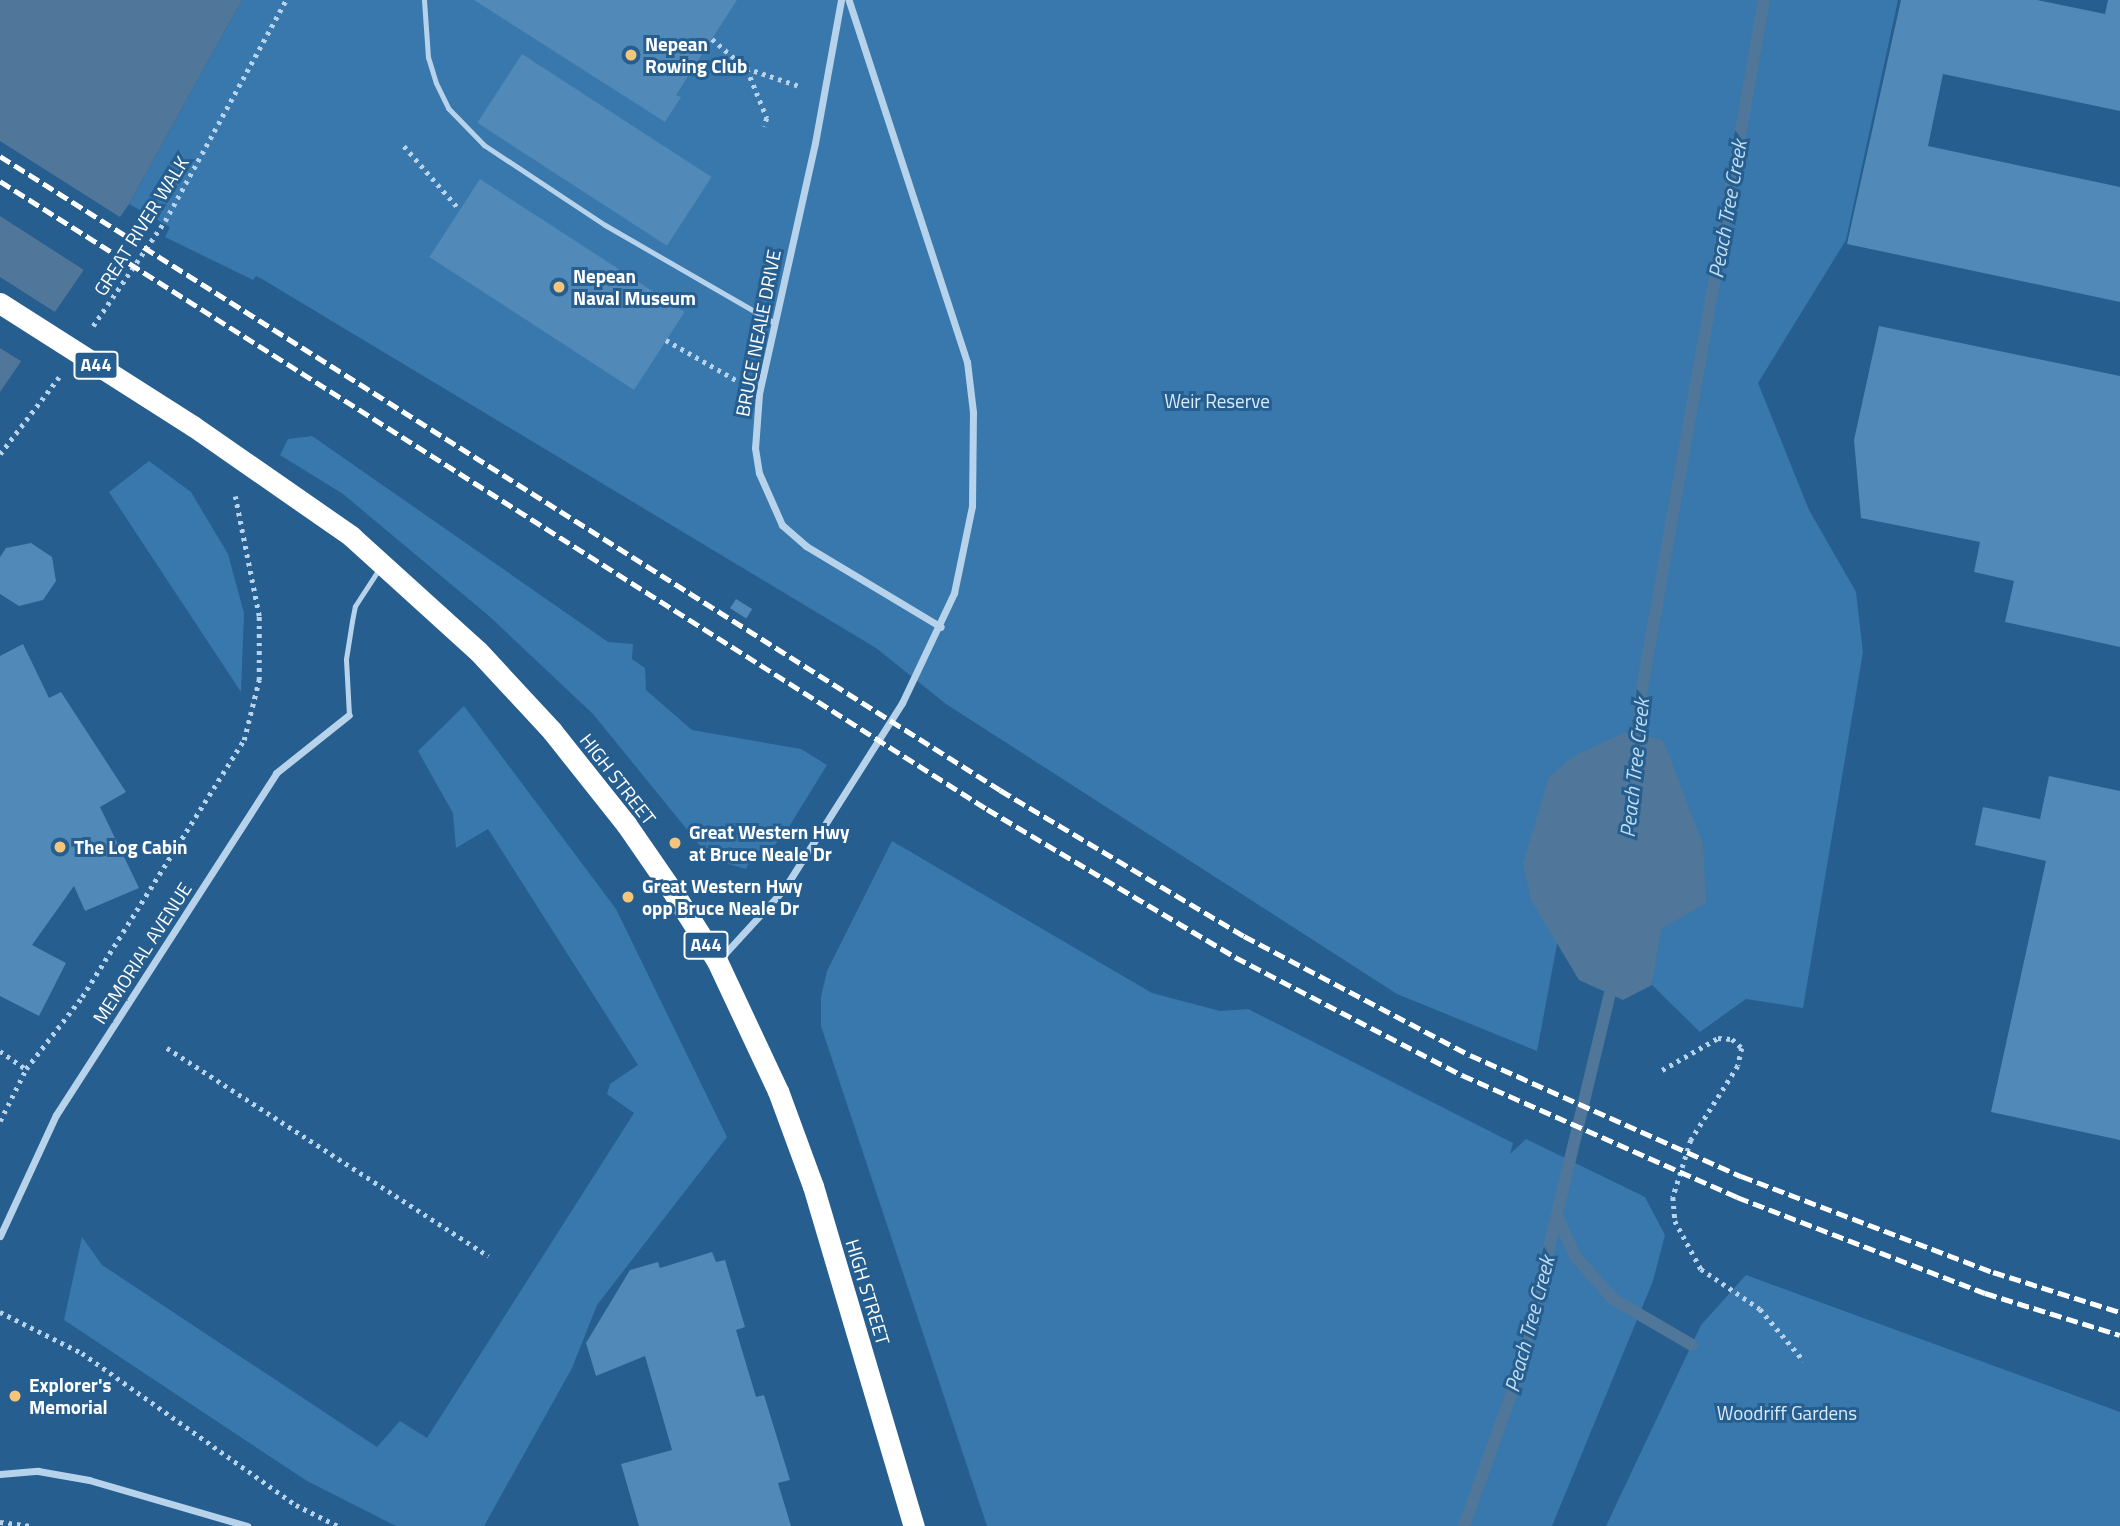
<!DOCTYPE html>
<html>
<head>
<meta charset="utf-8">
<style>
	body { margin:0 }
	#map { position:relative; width:2120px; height:1526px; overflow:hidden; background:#255e8f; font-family:"Titillium Web",sans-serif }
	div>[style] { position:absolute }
	.green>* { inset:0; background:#3978ac }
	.water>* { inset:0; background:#507799 }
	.pier>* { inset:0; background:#255e8f }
	.stream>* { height:12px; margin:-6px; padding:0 6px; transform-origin:6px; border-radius:6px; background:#507799 }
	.building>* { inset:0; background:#5189b8; transform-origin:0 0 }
	.path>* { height:4.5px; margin-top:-2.25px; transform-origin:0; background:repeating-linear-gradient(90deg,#b6d3eb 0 3.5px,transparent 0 8.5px) }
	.lane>* { height:5px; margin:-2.5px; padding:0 2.5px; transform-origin:2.5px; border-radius:2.5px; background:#b6d3eb }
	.street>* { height:7px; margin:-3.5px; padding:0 3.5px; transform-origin:3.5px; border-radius:3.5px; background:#b6d3eb }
	.highway>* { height:21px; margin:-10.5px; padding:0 10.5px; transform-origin:10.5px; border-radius:10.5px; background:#fff }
	.rail>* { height:5px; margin-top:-2.5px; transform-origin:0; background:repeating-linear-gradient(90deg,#fff 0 12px,transparent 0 17px) }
	.highway-bridge>* { height:21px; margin:-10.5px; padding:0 10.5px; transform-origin:10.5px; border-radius:10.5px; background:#fff }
	.dots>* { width:19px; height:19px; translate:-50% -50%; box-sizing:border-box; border:4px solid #255e8f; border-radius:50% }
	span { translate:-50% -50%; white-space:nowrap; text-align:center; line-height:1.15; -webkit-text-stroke:6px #255e8f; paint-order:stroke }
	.shield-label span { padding:2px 5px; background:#255e8f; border:2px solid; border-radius:5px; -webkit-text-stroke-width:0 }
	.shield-label { font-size:18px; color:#fff; font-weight:700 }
	.poi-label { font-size:19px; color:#fff; font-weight:700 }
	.left { translate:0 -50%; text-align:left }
	.street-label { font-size:19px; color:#fff }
	.park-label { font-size:19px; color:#daebf9 }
	.water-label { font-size:21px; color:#c2ddf2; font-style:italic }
</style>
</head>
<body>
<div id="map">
	<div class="green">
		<i style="clip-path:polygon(242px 0,1898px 0,1846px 240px,1758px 383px,1809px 510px,1856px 592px,1863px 652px,1803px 1008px,1746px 999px,1700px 1032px,1652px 985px,1680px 792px,1663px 740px,1594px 747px,1537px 1051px,1397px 994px,946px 704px,876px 648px,262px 279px,256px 276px,253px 280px,165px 237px,170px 227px,129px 204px)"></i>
		<i style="clip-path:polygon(312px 436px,608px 642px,633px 644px,632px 659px,645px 668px,646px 690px,692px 730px,801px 749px,827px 765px,782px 838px,769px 850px,755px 851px,746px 869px,711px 859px,593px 714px,489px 616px,343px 494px,280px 455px,288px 439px)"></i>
		<i style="clip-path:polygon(149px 461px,191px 492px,228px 554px,244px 613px,241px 692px,109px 492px)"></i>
		<i style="clip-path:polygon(464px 706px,616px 909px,727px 1137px,597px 1305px,572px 1368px,484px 1526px,396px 1526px,307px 1481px,64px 1320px,82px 1237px,102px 1265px,377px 1447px,400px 1421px,427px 1438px,634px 1113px,607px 1094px,610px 1084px,638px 1065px,488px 829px,456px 848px,453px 813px,418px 751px)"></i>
		<i style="clip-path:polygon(892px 841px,1152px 993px,1220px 1011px,1248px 1009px,1513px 1143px,1510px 1154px,1526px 1139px,1645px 1197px,1665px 1235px,1653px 1281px,1552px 1526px,987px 1526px,821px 1026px,821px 997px,827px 971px)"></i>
		<i style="clip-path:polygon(1746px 1275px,2120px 1412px,2120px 1526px,1606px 1526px,1701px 1325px)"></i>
	</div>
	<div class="water">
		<i style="clip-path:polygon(0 0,242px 0,129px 204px,0 392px)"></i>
		<i style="clip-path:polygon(1626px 732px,1663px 740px,1703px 844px,1706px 903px,1661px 929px,1652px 985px,1623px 1000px,1579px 980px,1531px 900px,1523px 863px,1549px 777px,1574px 756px)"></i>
	</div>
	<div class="pier">
		<i style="clip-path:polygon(0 141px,123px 219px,87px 272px,0 216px)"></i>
		<i style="clip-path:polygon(0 277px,58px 314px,24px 363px,0 348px)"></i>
	</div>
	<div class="stream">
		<i style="left:1636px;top:750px;width:56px;rotate:-84.9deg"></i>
		<i style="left:1641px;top:694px;width:705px;rotate:-79.95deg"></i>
		<i style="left:1557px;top:1216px;width:44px;rotate:65.8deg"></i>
		<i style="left:1575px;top:1256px;width:57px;rotate:48.5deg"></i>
		<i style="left:1613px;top:1299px;width:91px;rotate:30.2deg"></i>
		<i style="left:1464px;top:1526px;width:164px;rotate:-70.3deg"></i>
		<i style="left:1519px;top:1372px;width:403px;rotate:-76.5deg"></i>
	</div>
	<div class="building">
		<i style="clip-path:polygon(474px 0,737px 0,676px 95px,681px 97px,665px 122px)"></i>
		<i style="clip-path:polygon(1901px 0,2037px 0,2105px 14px,2108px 0,2120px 0,2120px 111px,1943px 74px,1928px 146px,2120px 187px,2120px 302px,1847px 244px)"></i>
		<i style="left:522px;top:54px;width:226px;height:82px;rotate:33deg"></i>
		<i style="left:480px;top:179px;width:244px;height:93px;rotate:33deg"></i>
		<i style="clip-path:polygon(1879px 326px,2120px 376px,2120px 647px,2005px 622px,2014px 581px,1974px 572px,1980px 542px,1861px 518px,1854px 440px)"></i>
		<i style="clip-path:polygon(31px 543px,52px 557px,56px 581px,43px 600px,19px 606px,0 594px,0 557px,6px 548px)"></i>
		<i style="left:736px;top:599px;width:19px;height:11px;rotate:32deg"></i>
		<i style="clip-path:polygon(23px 644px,49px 698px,61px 692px,126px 792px,100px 807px,139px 888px,85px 911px,74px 886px,32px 945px,66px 963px,39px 1016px,0 996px,0 656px)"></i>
		<i style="clip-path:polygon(2049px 776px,2120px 791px,2120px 1140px,1991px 1112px,2046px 861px,1975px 845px,1983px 807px,2040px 819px)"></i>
		<i style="clip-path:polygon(712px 1252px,716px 1262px,725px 1260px,745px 1327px,736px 1330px,756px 1397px,764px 1395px,790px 1480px,778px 1483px,791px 1526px,639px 1526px,621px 1464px,672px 1450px,645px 1356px,596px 1376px,586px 1343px,630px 1270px,658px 1262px,660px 1268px)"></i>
	</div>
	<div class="path">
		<i style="left:712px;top:39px;width:45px;rotate:40.5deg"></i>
		<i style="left:746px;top:68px;width:59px;rotate:18.7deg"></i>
		<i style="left:747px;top:69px;width:53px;rotate:67.8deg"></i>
		<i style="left:767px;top:118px;width:9px;rotate:108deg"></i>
		<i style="left:404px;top:146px;width:85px;rotate:48.8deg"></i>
		<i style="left:93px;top:326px;width:127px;rotate:-55.6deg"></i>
		<i style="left:165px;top:221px;width:252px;rotate:-61.3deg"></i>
		<i style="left:666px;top:340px;width:83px;rotate:29.7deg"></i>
		<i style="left:0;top:454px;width:97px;rotate:-52.5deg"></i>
		<i style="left:167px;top:1048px;width:383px;rotate:32.9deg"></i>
		<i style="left:0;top:1051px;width:32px;rotate:35deg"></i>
		<i style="left:1662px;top:1070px;width:64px;rotate:-29.7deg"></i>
		<i style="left:1718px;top:1038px;width:14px;rotate:4deg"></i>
		<i style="left:1732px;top:1039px;width:13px;rotate:42deg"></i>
		<i style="left:1742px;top:1048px;width:18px;rotate:103deg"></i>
		<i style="left:1738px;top:1066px;width:88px;rotate:122.4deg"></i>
		<i style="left:1691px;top:1140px;width:60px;rotate:107.5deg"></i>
		<i style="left:1673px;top:1197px;width:24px;rotate:85deg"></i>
		<i style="left:1675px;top:1221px;width:55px;rotate:61.6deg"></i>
		<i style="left:1701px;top:1269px;width:71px;rotate:34.1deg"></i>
		<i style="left:1760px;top:1309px;width:68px;rotate:49.8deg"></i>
		<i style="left:0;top:1121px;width:58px;rotate:-63.4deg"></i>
		<i style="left:26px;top:1069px;width:91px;rotate:-52.1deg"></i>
		<i style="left:82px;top:997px;width:304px;rotate:-57.8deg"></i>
		<i style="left:244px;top:740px;width:62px;rotate:-76deg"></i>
		<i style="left:259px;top:680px;width:64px;rotate:-90deg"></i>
		<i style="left:259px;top:616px;width:122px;rotate:-101.3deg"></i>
		<i style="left:0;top:1312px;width:92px;rotate:26.6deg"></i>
		<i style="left:82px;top:1353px;width:262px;rotate:35.4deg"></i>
		<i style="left:296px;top:1505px;width:47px;rotate:26.6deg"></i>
		<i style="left:0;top:1522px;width:34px;rotate:7deg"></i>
	</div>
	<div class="lane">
		<i style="left:424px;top:0;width:57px;rotate:86deg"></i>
		<i style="left:428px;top:57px;width:27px;rotate:73deg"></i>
		<i style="left:436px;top:83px;width:28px;rotate:64deg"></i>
		<i style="left:448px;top:108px;width:52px;rotate:45.8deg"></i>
		<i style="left:484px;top:145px;width:145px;rotate:33.5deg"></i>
		<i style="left:605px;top:225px;width:194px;rotate:30deg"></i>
		<i style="left:349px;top:715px;width:56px;rotate:-93.1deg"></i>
		<i style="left:346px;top:659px;width:38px;rotate:-81deg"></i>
		<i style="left:352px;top:621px;width:15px;rotate:-79deg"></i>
		<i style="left:355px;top:606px;width:44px;rotate:-57deg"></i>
	</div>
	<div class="street">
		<i style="left:841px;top:0;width:145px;rotate:100.3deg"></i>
		<i style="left:815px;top:143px;width:257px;rotate:102.6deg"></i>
		<i style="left:759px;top:394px;width:54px;rotate:94.2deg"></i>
		<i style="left:755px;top:448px;width:25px;rotate:81deg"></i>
		<i style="left:759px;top:473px;width:57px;rotate:66.1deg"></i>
		<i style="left:782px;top:525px;width:32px;rotate:41deg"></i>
		<i style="left:806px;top:546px;width:157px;rotate:31deg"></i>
		<i style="left:719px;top:960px;width:96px;rotate:-47.5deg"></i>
		<i style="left:784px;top:889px;width:220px;rotate:-57.6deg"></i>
		<i style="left:902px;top:703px;width:122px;rotate:-64.7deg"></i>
		<i style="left:954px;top:593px;width:89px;rotate:-78.3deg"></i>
		<i style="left:972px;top:506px;width:94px;rotate:-89.4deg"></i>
		<i style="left:973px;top:412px;width:50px;rotate:-96.8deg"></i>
		<i style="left:967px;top:362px;width:381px;rotate:-108.1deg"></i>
		<i style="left:0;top:1236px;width:133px;rotate:-65.2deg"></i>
		<i style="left:56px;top:1115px;width:407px;rotate:-57.2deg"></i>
		<i style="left:276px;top:773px;width:93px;rotate:-38.5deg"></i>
		<i style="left:0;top:1474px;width:38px;rotate:-5deg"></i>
		<i style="left:38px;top:1471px;width:52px;rotate:10deg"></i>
		<i style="left:89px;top:1480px;width:165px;rotate:16.2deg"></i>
	</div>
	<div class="highway">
		<i style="left:193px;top:426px;width:193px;rotate:34.8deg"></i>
		<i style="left:351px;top:536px;width:171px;rotate:42.2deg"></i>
		<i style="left:478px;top:651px;width:109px;rotate:47.2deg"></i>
		<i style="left:552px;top:731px;width:119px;rotate:51.5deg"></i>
		<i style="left:626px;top:824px;width:86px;rotate:55.4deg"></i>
		<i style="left:675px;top:895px;width:78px;rotate:57.5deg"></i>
		<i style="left:717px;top:961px;width:144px;rotate:64.9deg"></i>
		<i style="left:778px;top:1091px;width:101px;rotate:69.8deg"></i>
		<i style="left:813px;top:1186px;width:355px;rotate:73.5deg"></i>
	</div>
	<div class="rail">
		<i style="left:0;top:156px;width:1184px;rotate:32.37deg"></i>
		<i style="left:1000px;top:790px;width:284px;rotate:30.9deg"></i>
		<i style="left:1244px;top:936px;width:255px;rotate:27.8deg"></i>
		<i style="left:1470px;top:1055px;width:297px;rotate:24.1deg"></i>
		<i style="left:1741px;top:1176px;width:270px;rotate:20.9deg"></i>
		<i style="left:1993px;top:1272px;width:133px;rotate:17.5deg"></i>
		<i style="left:0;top:181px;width:1170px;rotate:32.47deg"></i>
		<i style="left:987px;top:809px;width:289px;rotate:30.8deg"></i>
		<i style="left:1235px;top:957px;width:256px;rotate:27.5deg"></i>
		<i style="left:1462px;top:1075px;width:301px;rotate:23.9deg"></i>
		<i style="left:1737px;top:1197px;width:266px;rotate:21.2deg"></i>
		<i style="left:1985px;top:1293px;width:141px;rotate:17.3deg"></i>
	</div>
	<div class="highway-bridge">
		<i style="left:0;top:303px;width:229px;rotate:32.5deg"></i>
	</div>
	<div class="dots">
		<i style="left:631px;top:55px;background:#f5c57a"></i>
		<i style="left:559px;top:287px;background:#f5c57a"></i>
		<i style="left:675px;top:843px;background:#f5c57a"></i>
		<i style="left:60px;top:847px;background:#f5c57a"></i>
		<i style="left:628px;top:897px;background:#f5c57a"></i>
		<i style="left:15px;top:1396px;background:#f5c57a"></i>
	</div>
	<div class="shield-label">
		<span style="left:96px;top:365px">A44</span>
		<span style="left:706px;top:945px">A44</span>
	</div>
	<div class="poi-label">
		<span class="left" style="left:645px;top:55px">Nepean<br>Rowing Club</span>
		<span class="left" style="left:573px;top:287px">Nepean<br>Naval Museum</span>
		<span class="left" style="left:689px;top:843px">Great Western Hwy<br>at Bruce Neale Dr</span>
		<span class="left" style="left:74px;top:847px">The Log Cabin</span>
		<span class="left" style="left:642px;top:897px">Great Western Hwy<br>opp Bruce Neale Dr</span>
		<span class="left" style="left:29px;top:1396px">Explorer's<br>Memorial</span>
	</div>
	<div class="street-label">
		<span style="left:141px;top:226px;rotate:-58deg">GREAT RIVER WALK</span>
		<span style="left:758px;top:333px;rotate:-79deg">BRUCE NEALE DRIVE</span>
		<span style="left:618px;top:779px;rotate:52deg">HIGH STREET</span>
		<span style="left:142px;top:953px;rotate:-57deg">MEMORIAL AVENUE</span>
		<span style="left:868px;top:1292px;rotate:73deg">HIGH STREET</span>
	</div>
	<div class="park-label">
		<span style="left:1217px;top:401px">Weir Reserve</span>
		<span style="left:1787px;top:1413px">Woodriff Gardens</span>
	</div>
	<div class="water-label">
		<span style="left:1727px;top:209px;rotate:-80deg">Peach Tree Creek</span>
		<span style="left:1634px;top:768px;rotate:-84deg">Peach Tree Creek</span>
		<span style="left:1529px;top:1324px;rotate:-75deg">Peach Tree Creek</span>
	</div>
</div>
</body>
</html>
